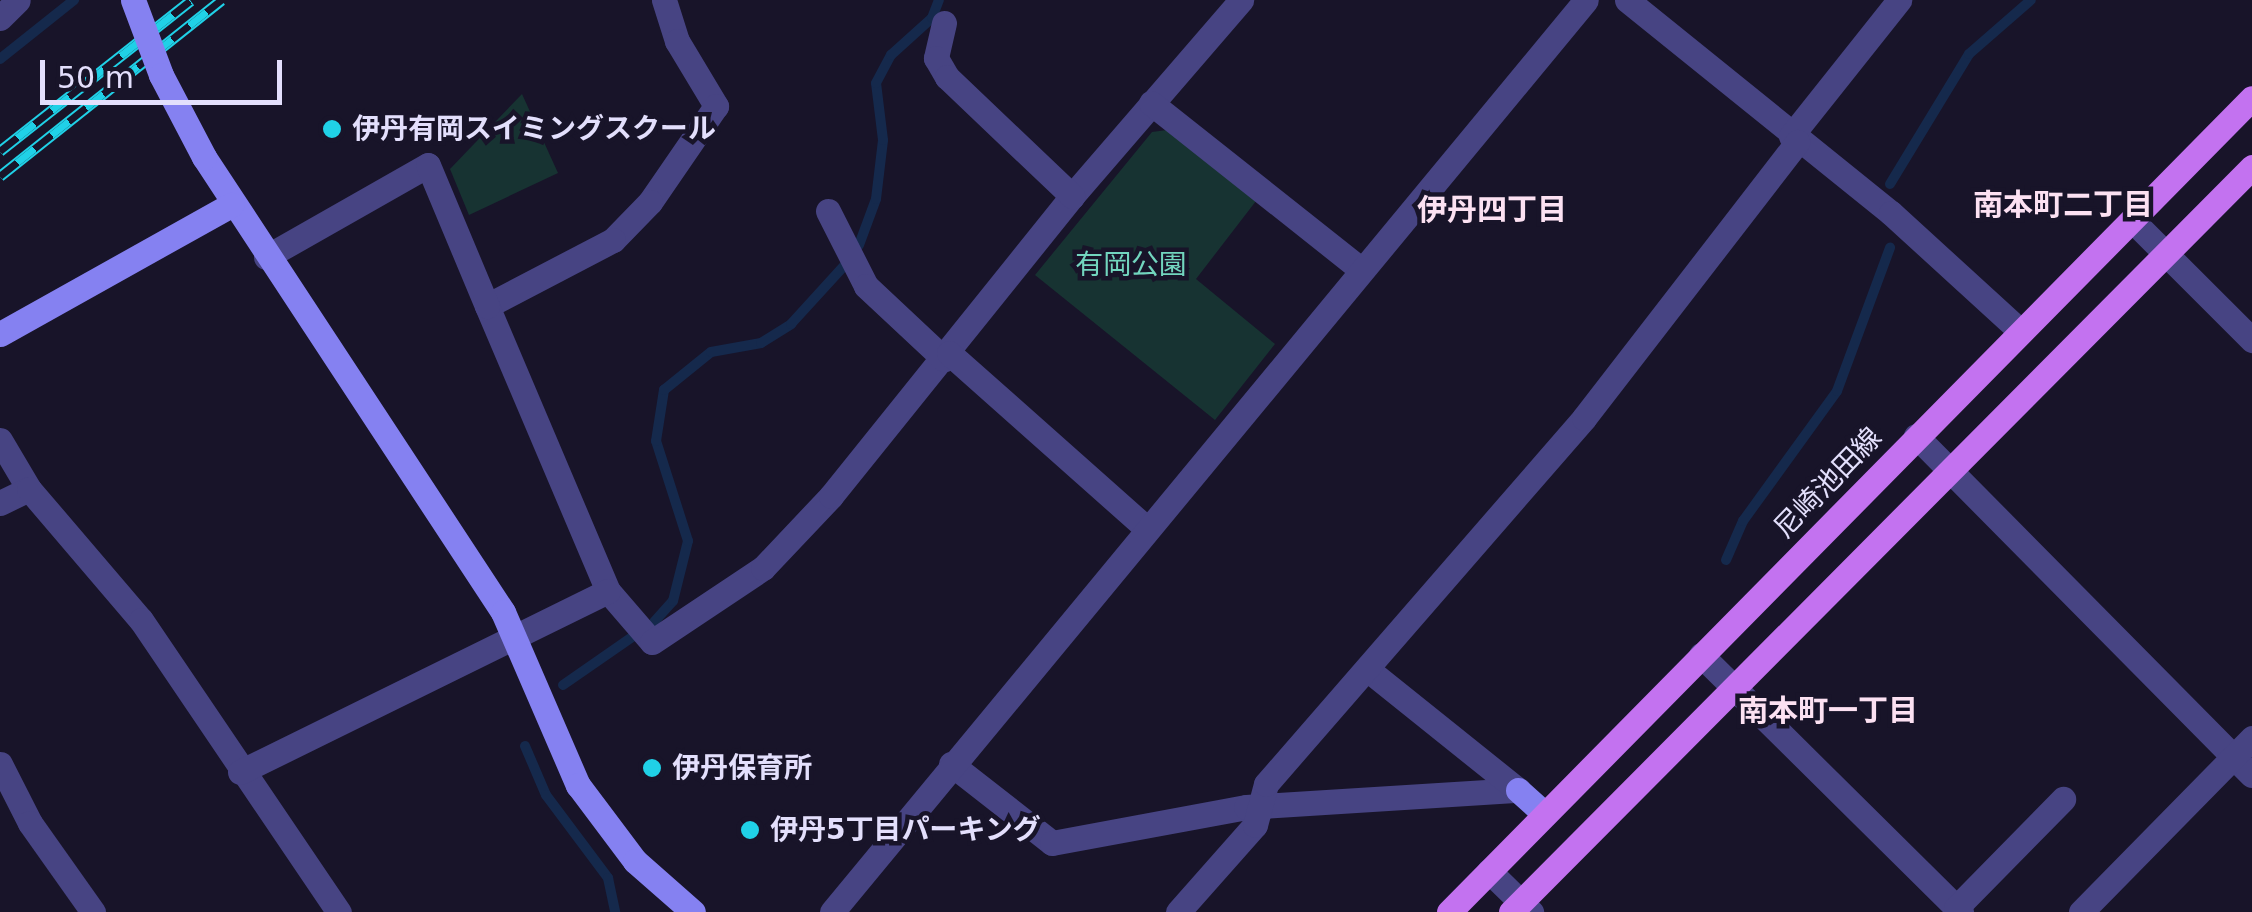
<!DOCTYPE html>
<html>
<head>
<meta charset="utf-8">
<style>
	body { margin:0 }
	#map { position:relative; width:2252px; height:912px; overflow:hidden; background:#181429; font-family:"DejaVu Sans","Noto Sans JP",sans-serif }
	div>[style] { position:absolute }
	.green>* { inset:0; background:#173332 }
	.stream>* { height:10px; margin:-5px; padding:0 5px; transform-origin:5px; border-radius:5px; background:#15294c }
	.street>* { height:25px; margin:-12.5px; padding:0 12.5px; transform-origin:12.5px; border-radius:12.5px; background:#474483 }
	.secondary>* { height:25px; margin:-12.5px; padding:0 12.5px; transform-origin:12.5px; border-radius:12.5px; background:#8581f1 }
	.primary>* { height:25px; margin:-12.5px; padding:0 12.5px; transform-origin:12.5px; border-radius:12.5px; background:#c372f0 }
	.rail>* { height:11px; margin-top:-5.5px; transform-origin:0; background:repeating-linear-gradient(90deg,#181429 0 22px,#20d1e7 0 44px); box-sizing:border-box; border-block:2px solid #20d1e7 }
	.secondary-bridge>* { height:25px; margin:-12.5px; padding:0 12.5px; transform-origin:12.5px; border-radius:12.5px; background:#8581f1 }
	.dots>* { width:28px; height:28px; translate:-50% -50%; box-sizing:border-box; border:5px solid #181429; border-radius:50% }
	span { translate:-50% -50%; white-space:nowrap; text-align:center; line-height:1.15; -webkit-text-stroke:9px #181429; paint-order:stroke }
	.poi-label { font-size:28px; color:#e3dffc; font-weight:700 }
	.left { translate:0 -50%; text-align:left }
	.park-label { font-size:28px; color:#72d5be }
	.street-label { font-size:28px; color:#e3dffc }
	.neighbourhood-label { font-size:30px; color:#fce1f2; font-weight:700 }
	.scale { position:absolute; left:40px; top:60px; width:242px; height:45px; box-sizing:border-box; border:5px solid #e3dffc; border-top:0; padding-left:12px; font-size:30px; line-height:35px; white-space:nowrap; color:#e3dffc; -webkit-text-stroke:8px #181429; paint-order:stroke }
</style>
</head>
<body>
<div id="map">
	<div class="green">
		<i style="clip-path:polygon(522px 94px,558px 173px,469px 215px,450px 169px)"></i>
		<i style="clip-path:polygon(1167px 130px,1256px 201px,1196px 279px,1275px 344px,1215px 420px,1035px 275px,1152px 132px)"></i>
	</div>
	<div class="stream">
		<i style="left:0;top:59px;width:95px;rotate:-38.6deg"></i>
		<i style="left:1890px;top:184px;width:152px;rotate:-58.7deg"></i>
		<i style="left:1969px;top:54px;width:82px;rotate:-41.1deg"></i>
		<i style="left:859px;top:245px;width:49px;rotate:-69.7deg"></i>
		<i style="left:876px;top:199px;width:59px;rotate:-83.2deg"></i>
		<i style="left:883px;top:140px;width:57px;rotate:-97deg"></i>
		<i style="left:876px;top:83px;width:32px;rotate:-62deg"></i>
		<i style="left:891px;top:55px;width:55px;rotate:-42.1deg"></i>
		<i style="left:932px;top:18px;width:19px;rotate:-69deg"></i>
		<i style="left:1726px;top:560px;width:43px;rotate:-66.4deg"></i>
		<i style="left:1743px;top:521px;width:160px;rotate:-54.1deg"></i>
		<i style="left:1837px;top:391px;width:153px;rotate:-69.7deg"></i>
		<i style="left:654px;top:622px;width:28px;rotate:-48deg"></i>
		<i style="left:673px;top:601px;width:62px;rotate:-76deg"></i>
		<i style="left:688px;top:541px;width:105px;rotate:-107.7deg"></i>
		<i style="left:656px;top:441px;width:52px;rotate:-81.1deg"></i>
		<i style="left:664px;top:390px;width:60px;rotate:-39deg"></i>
		<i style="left:711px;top:352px;width:51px;rotate:-10.2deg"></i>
		<i style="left:761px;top:343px;width:36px;rotate:-32deg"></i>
		<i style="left:791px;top:324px;width:79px;rotate:-47.6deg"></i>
		<i style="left:563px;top:685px;width:84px;rotate:-34.8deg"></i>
		<i style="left:525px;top:746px;width:53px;rotate:66.8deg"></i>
		<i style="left:546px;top:795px;width:104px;rotate:53.2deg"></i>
		<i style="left:608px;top:878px;width:35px;rotate:78deg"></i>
	</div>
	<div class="street">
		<i style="left:664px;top:0;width:43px;rotate:72.4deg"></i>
		<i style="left:677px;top:41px;width:76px;rotate:59deg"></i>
		<i style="left:716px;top:106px;width:116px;rotate:124.5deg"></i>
		<i style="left:650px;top:202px;width:53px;rotate:134.2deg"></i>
		<i style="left:613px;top:240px;width:142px;rotate:152.4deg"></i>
		<i style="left:487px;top:306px;width:310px;rotate:67deg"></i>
		<i style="left:608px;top:591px;width:67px;rotate:49.2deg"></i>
		<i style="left:652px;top:642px;width:133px;rotate:-33.7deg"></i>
		<i style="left:763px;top:568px;width:99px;rotate:-46.6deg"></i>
		<i style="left:831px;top:496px;width:385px;rotate:-51.2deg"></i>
		<i style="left:1072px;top:196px;width:259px;rotate:-49.2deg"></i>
		<i style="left:1627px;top:0;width:339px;rotate:38.9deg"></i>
		<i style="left:1891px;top:213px;width:172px;rotate:42.4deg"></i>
		<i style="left:0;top:18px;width:25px;rotate:-45deg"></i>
		<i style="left:944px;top:23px;width:36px;rotate:103deg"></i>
		<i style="left:936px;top:58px;width:22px;rotate:60deg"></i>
		<i style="left:947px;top:77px;width:173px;rotate:43.6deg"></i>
		<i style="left:1151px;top:103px;width:265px;rotate:38.4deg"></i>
		<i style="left:1791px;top:136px;width:174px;rotate:-51.5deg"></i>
		<i style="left:828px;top:211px;width:84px;rotate:63.1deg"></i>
		<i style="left:866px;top:286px;width:107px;rotate:43.1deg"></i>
		<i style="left:2132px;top:220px;width:170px;rotate:45deg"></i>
		<i style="left:266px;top:257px;width:186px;rotate:-29.6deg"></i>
		<i style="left:428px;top:165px;width:153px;rotate:67.3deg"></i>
		<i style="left:949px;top:353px;width:262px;rotate:41.6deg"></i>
		<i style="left:1916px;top:436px;width:477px;rotate:45.3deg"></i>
		<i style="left:0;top:440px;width:57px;rotate:59.4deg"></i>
		<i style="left:0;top:503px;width:32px;rotate:-26deg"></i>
		<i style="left:29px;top:489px;width:172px;rotate:49.5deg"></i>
		<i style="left:141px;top:620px;width:353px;rotate:55.9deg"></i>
		<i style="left:1701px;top:655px;width:366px;rotate:44.7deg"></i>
		<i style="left:0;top:764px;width:66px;rotate:63deg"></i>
		<i style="left:30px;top:823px;width:109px;rotate:54.7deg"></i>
		<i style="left:951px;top:764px;width:128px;rotate:38deg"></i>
		<i style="left:1052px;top:843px;width:197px;rotate:-10.5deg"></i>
		<i style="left:1246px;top:807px;width:273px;rotate:-3.6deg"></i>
		<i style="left:1518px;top:790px;width:193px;rotate:-141.3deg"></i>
		<i style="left:240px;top:772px;width:410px;rotate:-26.2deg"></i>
		<i style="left:1489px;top:871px;width:59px;rotate:44.3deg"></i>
		<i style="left:1956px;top:908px;width:153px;rotate:-45.5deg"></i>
		<i style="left:832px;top:912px;width:1183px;rotate:-50.42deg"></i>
		<i style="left:1178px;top:912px;width:116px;rotate:-48.5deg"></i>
		<i style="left:1255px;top:825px;width:42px;rotate:-75deg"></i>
		<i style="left:1266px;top:784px;width:485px;rotate:-49deg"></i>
		<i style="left:1584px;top:418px;width:349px;rotate:-52.3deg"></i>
		<i style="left:2081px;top:912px;width:244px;rotate:-45.5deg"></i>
	</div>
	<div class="secondary">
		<i style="left:204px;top:157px;width:544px;rotate:56.69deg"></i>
		<i style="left:503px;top:612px;width:189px;rotate:66.6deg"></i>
		<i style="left:578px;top:785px;width:95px;rotate:53.1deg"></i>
		<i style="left:635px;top:861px;width:77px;rotate:41.3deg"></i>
		<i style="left:0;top:334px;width:265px;rotate:-29.2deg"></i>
		<i style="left:1518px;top:790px;width:36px;rotate:42deg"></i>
	</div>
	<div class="primary">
		<i style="left:1449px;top:912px;width:1143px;rotate:-45.39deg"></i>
		<i style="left:1511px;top:912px;width:1051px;rotate:-45.15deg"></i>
	</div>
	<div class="rail">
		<i style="left:0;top:151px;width:243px;rotate:-38.3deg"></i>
		<i style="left:0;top:176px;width:283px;rotate:-38.5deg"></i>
	</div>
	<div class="secondary-bridge">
		<i style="left:133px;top:0;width:80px;rotate:69.5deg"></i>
		<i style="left:161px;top:75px;width:93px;rotate:62.3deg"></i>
	</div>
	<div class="dots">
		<i style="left:332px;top:129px;background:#20d1e7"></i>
		<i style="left:652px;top:768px;background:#20d1e7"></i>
		<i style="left:750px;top:830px;background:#20d1e7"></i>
	</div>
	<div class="poi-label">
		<span class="left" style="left:352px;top:129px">伊丹有岡スイミングスクール</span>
		<span class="left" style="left:672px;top:768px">伊丹保育所</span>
		<span class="left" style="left:770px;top:830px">伊丹5丁目パーキング</span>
	</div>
	<div class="park-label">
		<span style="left:1131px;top:265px">有岡公園</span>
	</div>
	<div class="street-label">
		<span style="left:1828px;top:483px;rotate:-46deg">尼崎池田線</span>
	</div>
	<div class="neighbourhood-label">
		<span style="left:2063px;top:205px">南本町二丁目</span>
		<span style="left:1492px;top:210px">伊丹四丁目</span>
		<span style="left:1828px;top:711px">南本町一丁目</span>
	</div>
	<div class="scale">50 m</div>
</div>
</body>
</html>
